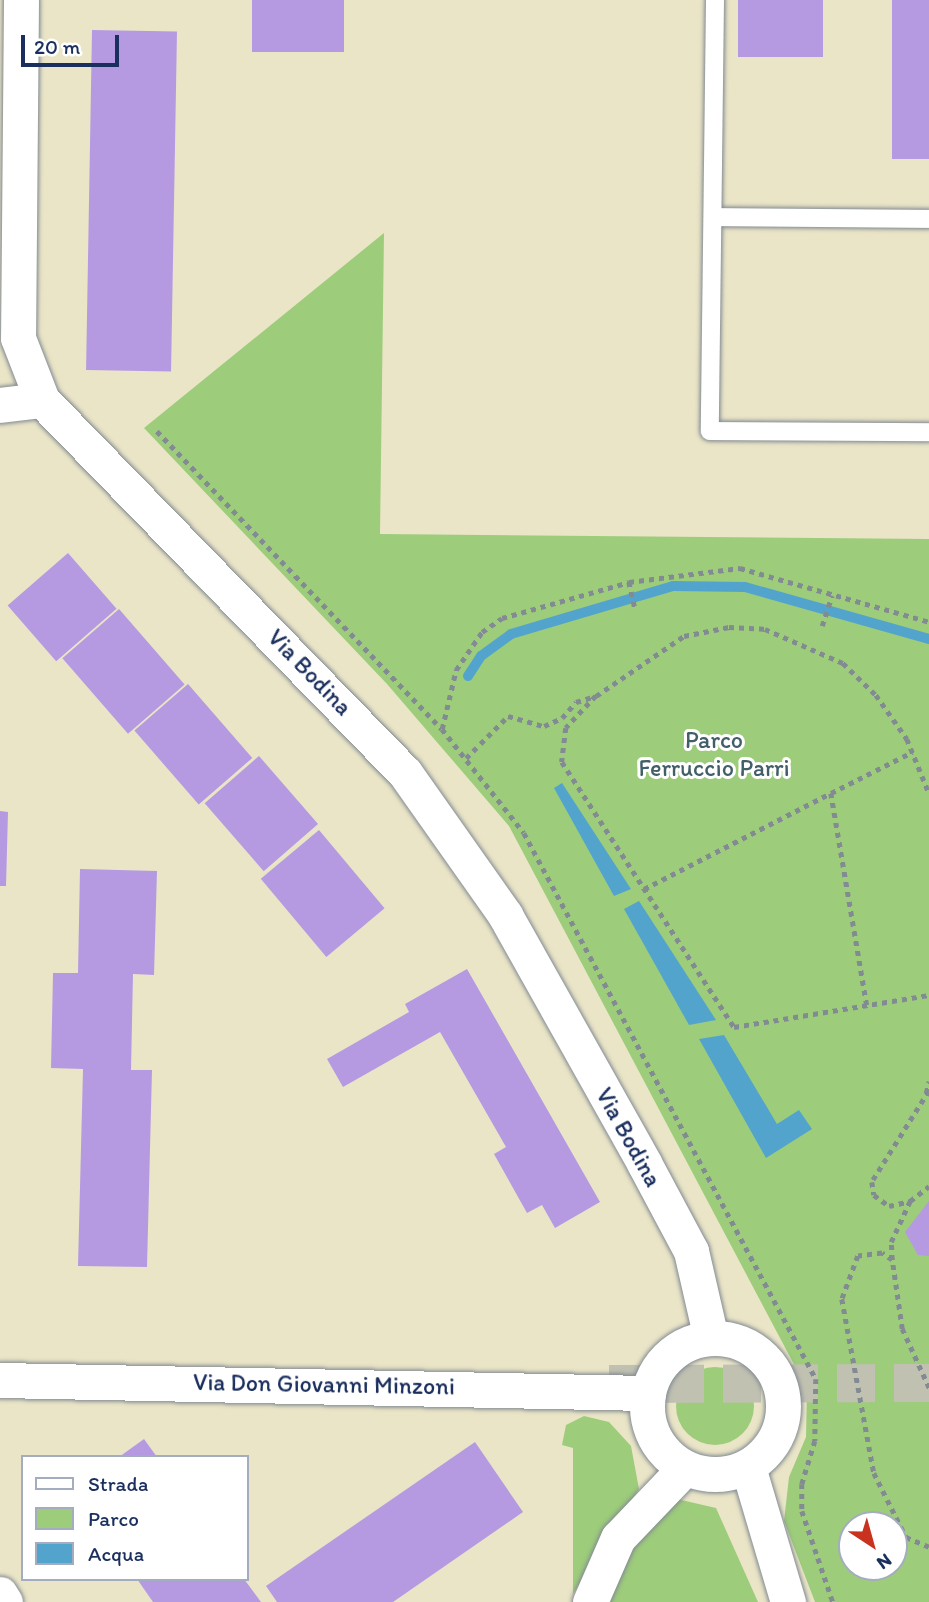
<!DOCTYPE html>
<html>
<head>
<meta charset="utf-8">
<style>
	body { margin:0 }
	#map { position:relative; width:929px; height:1602px; overflow:hidden; background:#eae5c7; font-family:Itim,sans-serif }
	div>[style] { position:absolute }
	.green>* { inset:0; background:#9dcc7b }
	.round { border-radius:50% }
	.water>* { inset:0; background:#53a4cd }
	.stream>* { height:10px; margin:-5px; padding:0 5px; transform-origin:5px; border-radius:5px; background:#53a4cd }
	.building>* { inset:0; background:#b59ae2; transform-origin:0 0 }
	.highway-tunnel>* { height:38px; margin-top:-19px; transform-origin:0; background:repeating-linear-gradient(90deg,#c1c1b2 0 38px,transparent 0 57px) }
	.path>* { height:4.5px; margin-top:-2.25px; transform-origin:0; background:repeating-linear-gradient(90deg,#828a92 0 5px,transparent 0 10px) }
	.roads { filter:drop-shadow(0 0 2px #828a92) drop-shadow(0 0 2px #828a92) }
	.lane>* { height:18px; margin:-9px; padding:0 9px; transform-origin:9px; border-radius:9px; background:#fff }
	.street>* { height:35px; margin:-17.5px; padding:0 17.5px; transform-origin:17.5px; border-radius:17.5px; background:#fff }
	.street>.ring { margin:-17.5px; padding:0; box-sizing:content-box; background:none; border:35px solid #fff; border-radius:50% }
	span { translate:-50% -50%; white-space:nowrap; text-align:center; line-height:1.15; -webkit-text-stroke:6px #fff; paint-order:stroke }
	.street-label { font-size:24px; color:#1b2f5e }
	.park-label { font-size:24px; color:#425e67 }
	.legend { position:absolute; left:21px; top:1455px; width:228px; height:126px; box-sizing:border-box; background:#fff; border:2px solid #a4acbf; margin:0; padding:9px 12px; list-style:none; font-size:21px; color:#1b2f5e }
	.legend li { display:flex; align-items:center; gap:14px; height:35px }
	.legend b { width:35px; border:2px solid #a4acbf }
	.north { position:absolute; left:838px; top:1511px; width:70px; height:70px; box-sizing:border-box; background:#fff; border:2px solid #a4acbf; border-radius:50%; rotate:144deg; font-size:19px; font-weight:700; line-height:28px; text-align:center; color:#1b2f5e }
	.north::after { content:''; display:block; margin:auto; width:24px; height:32px; background:#c8321e; clip-path:polygon(50% 0,100% 100%,50% 72%,0 100%) }
	.scale { position:absolute; left:21px; top:35px; width:98px; height:32px; box-sizing:border-box; border:4px solid #1b2f5e; border-top:0; padding-left:9px; font-size:21px; line-height:24px; white-space:nowrap; color:#1b2f5e; -webkit-text-stroke:5px #fff; paint-order:stroke }
</style>
</head>
<body>
<div id="map">
	<div class="green">
		<i style="clip-path:polygon(evenodd,384px 233px,380px 534px,929px 539px,929px 1602px,815px 1602px,784px 1521px,789px 1477px,806px 1437px,807px 1389px,509px 826px,387px 684px,144px 428px,384px 233px,852px 1525px,894px 1525px,894px 1567px,852px 1567px,852px 1525px)"></i>
		<i class="round" style="left:676px;top:1367px;width:78px;height:78px"></i>
		<i style="clip-path:polygon(584px 1416px,609px 1422px,631px 1446px,639px 1489px,573px 1594px,573px 1448px,562px 1445px,566px 1425px)"></i>
		<i style="clip-path:polygon(677px 1499px,716px 1508px,758px 1602px,606px 1602px,615px 1566px)"></i>
	</div>
	<div class="water">
		<i style="clip-path:polygon(562px 783px,631px 889px,614px 896px,554px 788px)"></i>
		<i style="clip-path:polygon(639px 901px,716px 1020px,689px 1025px,624px 909px)"></i>
		<i style="clip-path:polygon(724px 1035px,777px 1124px,799px 1110px,812px 1129px,766px 1158px,699px 1039px)"></i>
	</div>
	<div class="stream">
		<i style="left:468px;top:676px;width:24px;rotate:-57deg"></i>
		<i style="left:481px;top:656px;width:37px;rotate:-36deg"></i>
		<i style="left:511px;top:634px;width:169px;rotate:-16.5deg"></i>
		<i style="left:673px;top:586px;width:72px;rotate:0.8deg"></i>
		<i style="left:745px;top:587px;width:191px;rotate:15.8deg"></i>
	</div>
	<div class="building">
		<i style="left:252px;top:0;width:92px;height:52px"></i>
		<i style="left:738px;top:0;width:85px;height:57px"></i>
		<i style="left:892px;top:0;width:37px;height:159px"></i>
		<i style="left:92px;top:30px;width:85px;height:340px;rotate:1deg"></i>
		<i style="left:68px;top:553px;width:74px;height:80px;rotate:49deg"></i>
		<i style="left:119px;top:609px;width:100px;height:75px;rotate:49deg"></i>
		<i style="left:188px;top:684px;width:98px;height:71px;rotate:49deg"></i>
		<i style="left:259px;top:756px;width:90px;height:72px;rotate:49deg"></i>
		<i style="clip-path:polygon(0 811px,8px 812px,6px 886px,0 886px)"></i>
		<i style="left:319px;top:830px;width:102px;height:76px;rotate:50deg"></i>
		<i style="clip-path:polygon(80px 869px,157px 871px,154px 975px,133px 974px,131px 1070px,152px 1070px,147px 1267px,78px 1266px,83px 1069px,51px 1068px,53px 973px,78px 973px)"></i>
		<i style="clip-path:polygon(467px 969px,600px 1202px,555px 1228px,542px 1205px,527px 1213px,494px 1154px,506px 1147px,440px 1032px,343px 1087px,327px 1059px,409px 1012px,405px 1004px)"></i>
		<i style="clip-path:polygon(929px 1201px,929px 1256px,918px 1255px,905px 1232px)"></i>
		<i style="clip-path:polygon(144px 1439px,157px 1457px,119px 1457px)"></i>
		<i style="clip-path:polygon(475px 1442px,523px 1512px,393px 1602px,277px 1602px,266px 1586px)"></i>
		<i style="clip-path:polygon(137px 1579px,244px 1579px,261px 1602px,153px 1602px)"></i>
	</div>
	<div class="highway-tunnel">
		<i style="left:609px;top:1384px;width:320px;rotate:-0.2deg"></i>
	</div>
	<div class="path">
		<i style="left:157px;top:431px;width:412px;rotate:46.3deg"></i>
		<i style="left:442px;top:729px;width:132px;rotate:51.7deg"></i>
		<i style="left:524px;top:833px;width:619px;rotate:61.86deg"></i>
		<i style="left:816px;top:1379px;width:62px;rotate:90.9deg"></i>
		<i style="left:815px;top:1441px;width:45px;rotate:106.8deg"></i>
		<i style="left:802px;top:1484px;width:27px;rotate:90deg"></i>
		<i style="left:802px;top:1511px;width:96px;rotate:71.2deg"></i>
		<i style="left:629px;top:582px;width:28px;rotate:77deg"></i>
		<i style="left:822px;top:626px;width:32px;rotate:-72deg"></i>
		<i style="left:596px;top:696px;width:44px;rotate:133.2deg"></i>
		<i style="left:566px;top:728px;width:34px;rotate:97deg"></i>
		<i style="left:562px;top:762px;width:316px;rotate:57deg"></i>
		<i style="left:734px;top:1027px;width:198px;rotate:-9.3deg"></i>
		<i style="left:442px;top:729px;width:61px;rotate:-76.7deg"></i>
		<i style="left:456px;top:670px;width:46px;rotate:-55.6deg"></i>
		<i style="left:482px;top:632px;width:24px;rotate:-35deg"></i>
		<i style="left:502px;top:618px;width:132px;rotate:-15.8deg"></i>
		<i style="left:629px;top:582px;width:112px;rotate:-7.2deg"></i>
		<i style="left:740px;top:568px;width:197px;rotate:15.9deg"></i>
		<i style="left:466px;top:758px;width:59px;rotate:-45deg"></i>
		<i style="left:508px;top:716px;width:37px;rotate:16deg"></i>
		<i style="left:544px;top:726px;width:20px;rotate:-24deg"></i>
		<i style="left:562px;top:718px;width:21px;rotate:-49deg"></i>
		<i style="left:576px;top:702px;width:21px;rotate:-17deg"></i>
		<i style="left:596px;top:696px;width:107px;rotate:-34.3deg"></i>
		<i style="left:684px;top:636px;width:46px;rotate:-11.3deg"></i>
		<i style="left:729px;top:627px;width:36px;rotate:3deg"></i>
		<i style="left:765px;top:629px;width:85px;rotate:23.6deg"></i>
		<i style="left:843px;top:663px;width:46px;rotate:44.1deg"></i>
		<i style="left:876px;top:695px;width:54px;rotate:54.8deg"></i>
		<i style="left:907px;top:739px;width:58px;rotate:67.8deg"></i>
		<i style="left:831px;top:793px;width:91px;rotate:-26.8deg"></i>
		<i style="left:644px;top:889px;width:210px;rotate:-27.2deg"></i>
		<i style="left:831px;top:793px;width:215px;rotate:80.4deg"></i>
		<i style="left:929px;top:1091px;width:107px;rotate:122.1deg"></i>
		<i style="left:872px;top:1182px;width:13px;rotate:81deg"></i>
		<i style="left:874px;top:1195px;width:19px;rotate:36deg"></i>
		<i style="left:889px;top:1206px;width:22px;rotate:-13deg"></i>
		<i style="left:910px;top:1201px;width:24px;rotate:-38deg"></i>
		<i style="left:926px;top:1093px;width:12px;rotate:-76deg"></i>
		<i style="left:892px;top:1260px;width:18px;rotate:-93deg"></i>
		<i style="left:891px;top:1242px;width:45px;rotate:-65.1deg"></i>
		<i style="left:929px;top:1388px;width:65px;rotate:-114.6deg"></i>
		<i style="left:902px;top:1329px;width:70px;rotate:-98.2deg"></i>
		<i style="left:892px;top:1260px;width:12px;rotate:-145deg"></i>
		<i style="left:882px;top:1253px;width:24px;rotate:173deg"></i>
		<i style="left:858px;top:1256px;width:46px;rotate:110.4deg"></i>
		<i style="left:842px;top:1299px;width:177px;rotate:79.6deg"></i>
		<i style="left:874px;top:1473px;width:72px;rotate:63.4deg"></i>
		<i style="left:906px;top:1537px;width:25px;rotate:23deg"></i>
	</div>
	<div class="roads">
		<div class="lane">
			<i style="left:715px;top:0;width:431px;rotate:90.7deg"></i>
			<i style="left:710px;top:431px;width:219px;rotate:0.3deg"></i>
			<i style="left:713px;top:217px;width:216px;rotate:0.5deg"></i>
		</div>
		<div class="street">
			<i style="left:21px;top:0;width:338px;rotate:90.5deg"></i>
			<i style="left:18px;top:338px;width:66px;rotate:68.8deg"></i>
			<i style="left:42px;top:400px;width:520px;rotate:45.78deg"></i>
			<i style="left:405px;top:773px;width:174px;rotate:54.8deg"></i>
			<i style="left:505px;top:915px;width:284px;rotate:60.7deg"></i>
			<i style="left:644px;top:1163px;width:100px;rotate:61.9deg"></i>
			<i style="left:691px;top:1251px;width:89px;rotate:77.1deg"></i>
			<i style="left:0;top:405px;width:42px;rotate:-6.8deg"></i>
			<i class="ring" style="left:647px;top:1338px;width:101px;height:101px"></i>
			<i style="left:0;top:1380px;width:648px;rotate:1.15deg"></i>
			<i style="left:748px;top:1467px;width:141px;rotate:73.5deg"></i>
			<i style="left:0;top:1594px;width:9px;rotate:58deg"></i>
			<i style="left:590px;top:1602px;width:70px;rotate:-66.4deg"></i>
			<i style="left:618px;top:1538px;width:97px;rotate:-46.3deg"></i>
		</div>
	</div>
	<div class="street-label">
		<span style="left:310px;top:672px;rotate:46deg">Via Bodina</span>
		<span style="left:629px;top:1137px;rotate:61deg">Via Bodina</span>
		<span style="left:324px;top:1384px;rotate:1deg">Via Don Giovanni Minzoni</span>
	</div>
	<div class="park-label">
		<span style="left:714px;top:754px">Parco<br>Ferruccio Parri</span>
	</div>
	<ul class="legend">
	<li><b style="height:9px;background:#fff"></b>Strada</li>
	<li><b style="height:19px;background:#9dcc7b"></b>Parco</li>
	<li><b style="height:19px;background:#53a4cd"></b>Acqua</li>
	</ul>
	<div class="north">N</div>
	<div class="scale">20 m</div>
</div>
</body>
</html>
